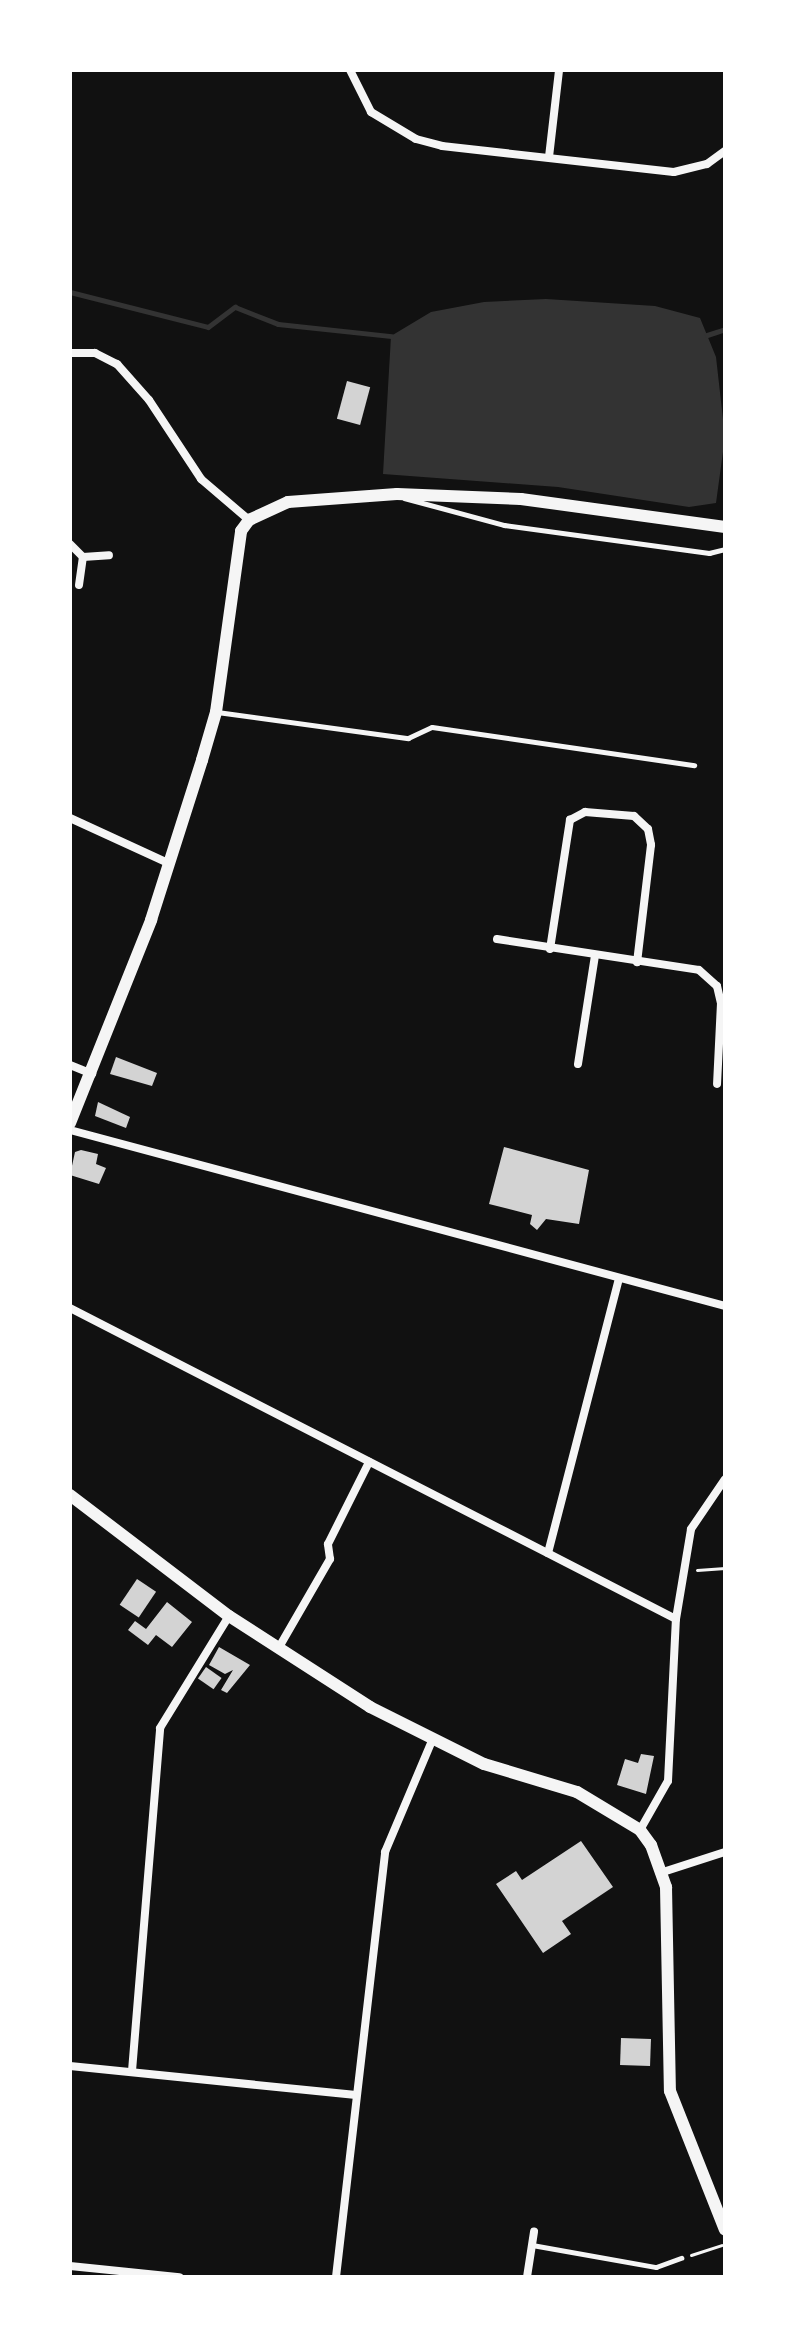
<!DOCTYPE html>
<html>
<head>
<meta charset="utf-8">
<style>
	body { margin:0 }
	#map { position:relative; width:795px; height:2347px; overflow:hidden; background:#111; font-family:Signika,sans-serif }
	div>[style] { position:absolute }
	.water>* { inset:0; background:#333 }
	.stream>* { height:5px; margin:-2.5px; padding:0 2.5px; transform-origin:2.5px; border-radius:2.5px; background:#333 }
	.building>* { inset:0; background:#d3d3d3; transform-origin:0 0 }
	.path>* { height:3px; margin:-1.5px; padding:0 1.5px; transform-origin:1.5px; border-radius:1.5px; background:#f5f5f5 }
	.service>* { height:5px; margin:-2.5px; padding:0 2.5px; transform-origin:2.5px; border-radius:2.5px; background:#f5f5f5 }
	.minor>* { height:8px; margin:-4px; padding:0 4px; transform-origin:4px; border-radius:4px; background:#f5f5f5 }
	.tertiary>* { height:12px; margin:-6px; padding:0 6px; transform-origin:6px; border-radius:6px; background:#f5f5f5 }
	span { translate:-50% -50%; white-space:nowrap; text-align:center; line-height:1.15; -webkit-text-stroke:7px #fff; paint-order:stroke }
	.frame { position:absolute; inset:0; border:72px solid #fff; pointer-events:none }
</style>
</head>
<body>
<div id="map">
	<div class="water">
		<i style="clip-path:polygon(546px 299px,655px 306px,700px 318px,716px 357px,725px 437px,716px 503px,689px 507px,558px 487px,383px 474px,391px 336px,431px 312px,484px 302px)"></i>
	</div>
	<div class="stream">
		<i style="left:70px;top:292px;width:142px;rotate:14.2deg"></i>
		<i style="left:208px;top:327px;width:34px;rotate:-37deg"></i>
		<i style="left:235px;top:307px;width:46px;rotate:21.6deg"></i>
		<i style="left:278px;top:324px;width:114px;rotate:6.1deg"></i>
		<i style="left:707px;top:335px;width:19px;rotate:-18deg"></i>
	</div>
	<div class="building">
		<i style="left:347px;top:381px;width:24px;height:39px;rotate:15deg"></i>
		<i style="clip-path:polygon(116px 1057px,157px 1073px,152px 1086px,110px 1074px)"></i>
		<i style="clip-path:polygon(98px 1102px,130px 1117px,126px 1128px,95px 1116px)"></i>
		<i style="clip-path:polygon(504px 1147px,589px 1170px,579px 1224px,546px 1219px,537px 1230px,530px 1224px,532px 1215px,489px 1204px)"></i>
		<i style="clip-path:polygon(81px 1150px,98px 1154px,96px 1164px,106px 1168px,99px 1184px,70px 1175px,75px 1152px)"></i>
		<i style="left:137px;top:1579px;width:23px;height:31px;rotate:34deg"></i>
		<i style="clip-path:polygon(167px 1602px,192px 1622px,172px 1647px,156px 1635px,148px 1645px,128px 1630px,135px 1621px,146px 1629px)"></i>
		<i style="clip-path:polygon(219px 1647px,250px 1665px,227px 1693px,221px 1690px,233px 1670px,225px 1674px,209px 1665px)"></i>
		<i style="left:206px;top:1667px;width:19px;height:14px;rotate:35deg"></i>
		<i style="clip-path:polygon(641px 1754px,654px 1756px,646px 1794px,617px 1785px,625px 1759px,638px 1763px)"></i>
		<i style="clip-path:polygon(581px 1841px,613px 1887px,562px 1921px,571px 1934px,543px 1953px,496px 1884px,516px 1871px,522px 1880px)"></i>
		<i style="left:621px;top:2038px;width:30px;height:27px;rotate:2deg"></i>
	</div>
	<div class="path">
		<i style="left:697px;top:1570px;width:28px;rotate:-4deg"></i>
		<i style="left:691px;top:2255px;width:32px;rotate:-18deg"></i>
	</div>
	<div class="service">
		<i style="left:404px;top:498px;width:104px;rotate:15.1deg"></i>
		<i style="left:504px;top:525px;width:207px;rotate:7.8deg"></i>
		<i style="left:709px;top:553px;width:16px;rotate:-14deg"></i>
		<i style="left:217px;top:712px;width:193px;rotate:7.8deg"></i>
		<i style="left:408px;top:738px;width:26px;rotate:-25deg"></i>
		<i style="left:432px;top:727px;width:265px;rotate:8.3deg"></i>
		<i style="left:532px;top:2245px;width:126px;rotate:10.1deg"></i>
		<i style="left:656px;top:2267px;width:27px;rotate:-20deg"></i>
	</div>
	<div class="minor">
		<i style="left:350px;top:70px;width:47px;rotate:63.4deg"></i>
		<i style="left:371px;top:112px;width:52px;rotate:31deg"></i>
		<i style="left:416px;top:139px;width:27px;rotate:15deg"></i>
		<i style="left:442px;top:146px;width:233px;rotate:6.4deg"></i>
		<i style="left:674px;top:172px;width:34px;rotate:-14deg"></i>
		<i style="left:707px;top:164px;width:22px;rotate:-36deg"></i>
		<i style="left:549px;top:157px;width:88px;rotate:-83.4deg"></i>
		<i style="left:70px;top:353px;width:25px"></i>
		<i style="left:95px;top:353px;width:25px;rotate:27deg"></i>
		<i style="left:117px;top:364px;width:48px;rotate:48.4deg"></i>
		<i style="left:149px;top:400px;width:95px;rotate:56.6deg"></i>
		<i style="left:201px;top:479px;width:63px;rotate:40.5deg"></i>
		<i style="left:70px;top:544px;width:18px;rotate:45deg"></i>
		<i style="left:83px;top:557px;width:26px;rotate:-4deg"></i>
		<i style="left:79px;top:585px;width:28px;rotate:-82deg"></i>
		<i style="left:70px;top:818px;width:110px;rotate:24.7deg"></i>
		<i style="left:497px;top:939px;width:204px;rotate:8.7deg"></i>
		<i style="left:699px;top:970px;width:24px;rotate:42deg"></i>
		<i style="left:717px;top:986px;width:17px;rotate:77deg"></i>
		<i style="left:721px;top:1003px;width:81px;rotate:92.8deg"></i>
		<i style="left:550px;top:949px;width:131px;rotate:-81.2deg"></i>
		<i style="left:570px;top:820px;width:17px;rotate:-28deg"></i>
		<i style="left:585px;top:812px;width:49px;rotate:4.7deg"></i>
		<i style="left:634px;top:816px;width:19px;rotate:43deg"></i>
		<i style="left:648px;top:829px;width:16px;rotate:79deg"></i>
		<i style="left:651px;top:845px;width:118px;rotate:96.8deg"></i>
		<i style="left:578px;top:1064px;width:110px;rotate:-81.1deg"></i>
		<i style="left:70px;top:1065px;width:24px;rotate:22deg"></i>
		<i style="left:70px;top:1130px;width:678px;rotate:15.04deg"></i>
		<i style="left:70px;top:1308px;width:681px;rotate:27.17deg"></i>
		<i style="left:548px;top:1553px;width:283px;rotate:-75.5deg"></i>
		<i style="left:278px;top:1649px;width:104px;rotate:-60deg"></i>
		<i style="left:330px;top:1559px;width:15px;rotate:-98deg"></i>
		<i style="left:328px;top:1544px;width:92px;rotate:-63.4deg"></i>
		<i style="left:640px;top:1830px;width:56px;rotate:-60.3deg"></i>
		<i style="left:668px;top:1781px;width:162px;rotate:-87.2deg"></i>
		<i style="left:676px;top:1619px;width:91px;rotate:-80.5deg"></i>
		<i style="left:691px;top:1529px;width:60px;rotate:-55.8deg"></i>
		<i style="left:663px;top:1872px;width:65px;rotate:-17.9deg"></i>
		<i style="left:70px;top:2066px;width:285px;rotate:5.8deg"></i>
		<i style="left:132px;top:2071px;width:344px;rotate:-85.3deg"></i>
		<i style="left:160px;top:1728px;width:132px;rotate:-58.4deg"></i>
		<i style="left:70px;top:2266px;width:110px;rotate:5.8deg"></i>
		<i style="left:336px;top:2277px;width:428px;rotate:-83.4deg"></i>
		<i style="left:385px;top:1852px;width:121px;rotate:-67.1deg"></i>
		<i style="left:527px;top:2277px;width:46px;rotate:-81.2deg"></i>
	</div>
	<div class="tertiary">
		<i style="left:70px;top:1123px;width:219px;rotate:-68.2deg"></i>
		<i style="left:151px;top:920px;width:168px;rotate:-72.3deg"></i>
		<i style="left:202px;top:760px;width:50px;rotate:-73.7deg"></i>
		<i style="left:216px;top:712px;width:183px;rotate:-82.1deg"></i>
		<i style="left:241px;top:531px;width:14px;rotate:-54deg"></i>
		<i style="left:249px;top:520px;width:43px;rotate:-24.8deg"></i>
		<i style="left:288px;top:502px;width:109px;rotate:-4.2deg"></i>
		<i style="left:397px;top:494px;width:124px;rotate:2.3deg"></i>
		<i style="left:521px;top:499px;width:206px;rotate:7.8deg"></i>
		<i style="left:70px;top:1495px;width:200px;rotate:37.3deg"></i>
		<i style="left:229px;top:1616px;width:168px;rotate:32.8deg"></i>
		<i style="left:370px;top:1707px;width:127px;rotate:26.6deg"></i>
		<i style="left:484px;top:1764px;width:97px;rotate:16.8deg"></i>
		<i style="left:577px;top:1792px;width:74px;rotate:31.1deg"></i>
		<i style="left:640px;top:1830px;width:19px;rotate:54deg"></i>
		<i style="left:651px;top:1845px;width:45px;rotate:70.3deg"></i>
		<i style="left:666px;top:1887px;width:204px;rotate:88.9deg"></i>
		<i style="left:670px;top:2091px;width:149px;rotate:68.4deg"></i>
	</div>
	<div class="frame"></div>
</div>
</body>
</html>
